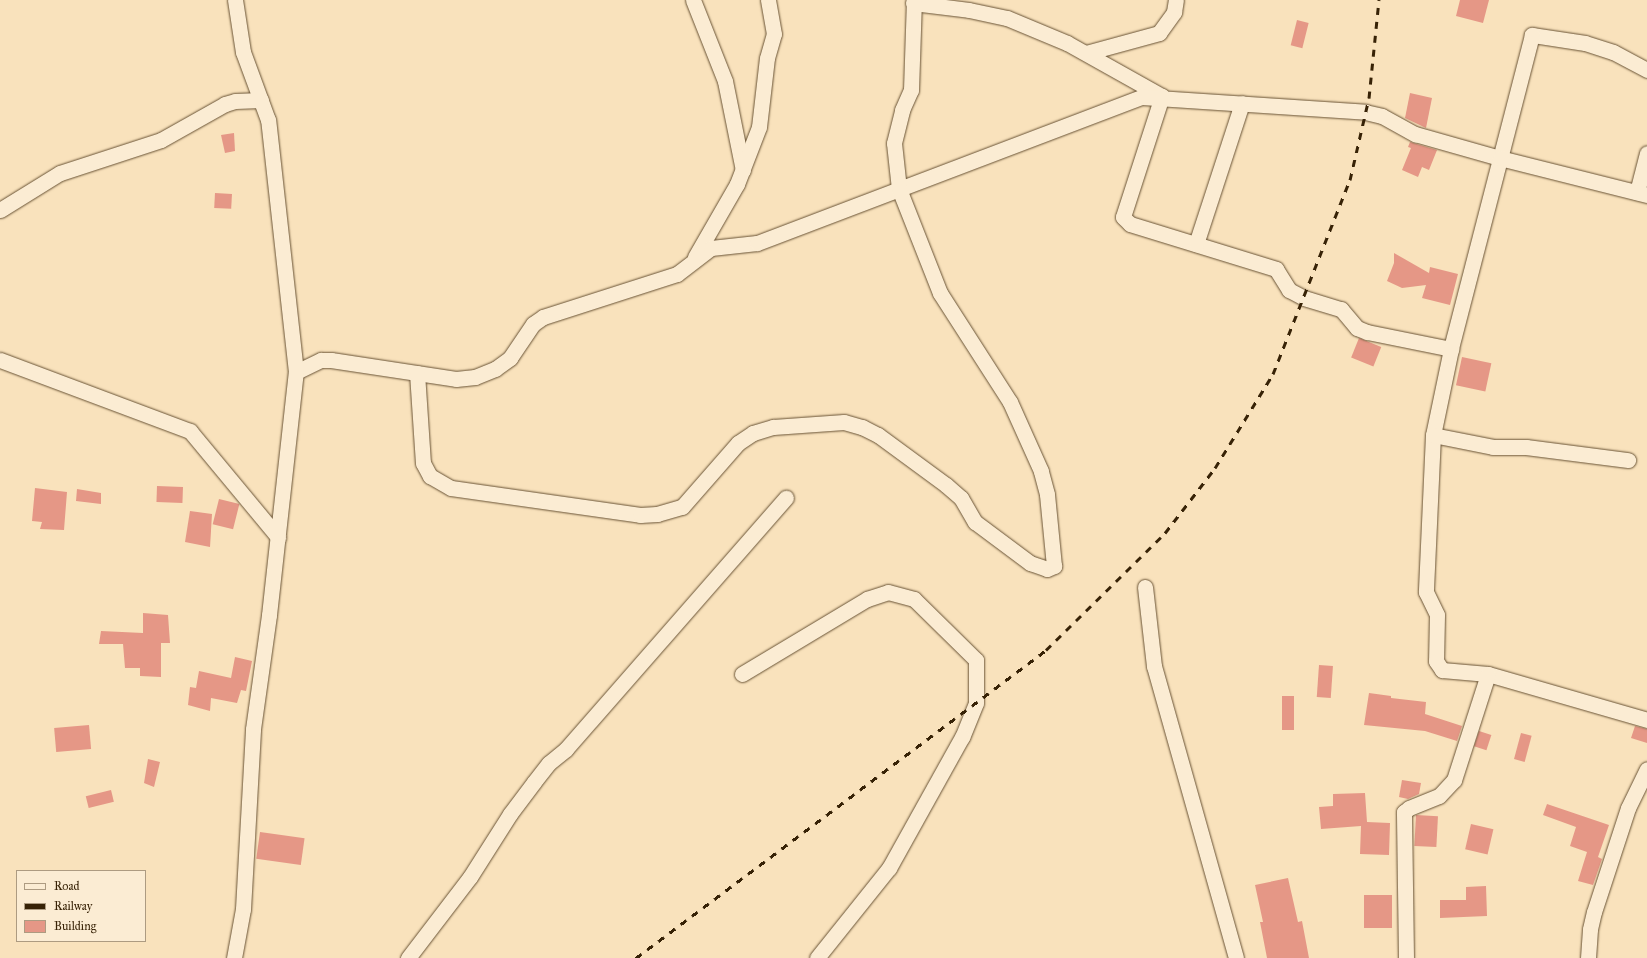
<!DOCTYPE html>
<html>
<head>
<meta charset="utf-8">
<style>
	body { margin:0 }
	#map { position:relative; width:1647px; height:958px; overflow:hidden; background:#f9e2bc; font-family:"IM FELL Great Primer",serif }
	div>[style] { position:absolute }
	.building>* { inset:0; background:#e59786; transform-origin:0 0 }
	.roads { filter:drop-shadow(0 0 1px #685234) drop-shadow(0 0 1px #685234) }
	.minor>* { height:15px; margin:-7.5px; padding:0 7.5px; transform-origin:7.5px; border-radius:7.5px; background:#fbecd3 }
	.rail>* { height:3px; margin-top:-1.5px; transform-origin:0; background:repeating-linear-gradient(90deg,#372206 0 7px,transparent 0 14px) }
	span { translate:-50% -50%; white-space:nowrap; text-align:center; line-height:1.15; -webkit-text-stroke:4px #fbecd3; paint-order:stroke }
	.legend { position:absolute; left:16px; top:870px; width:130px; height:72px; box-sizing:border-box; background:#fbecd3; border:1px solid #ad9b81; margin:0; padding:5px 7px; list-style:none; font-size:12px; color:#372206 }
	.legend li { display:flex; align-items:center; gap:8px; height:20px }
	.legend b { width:20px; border:1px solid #ad9b81 }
</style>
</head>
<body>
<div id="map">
	<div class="building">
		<i style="clip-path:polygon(1460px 0,1489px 0,1483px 23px,1456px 16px)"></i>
		<i style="left:1297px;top:20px;width:12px;height:26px;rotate:14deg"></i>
		<i style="clip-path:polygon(1410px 93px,1432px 98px,1426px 128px,1405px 118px)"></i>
		<i style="clip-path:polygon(234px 133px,235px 151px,225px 153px,221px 135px)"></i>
		<i style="clip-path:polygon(1410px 142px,1437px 150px,1429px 170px,1422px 167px,1418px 177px,1402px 170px,1411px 148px,1408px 147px)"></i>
		<i style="left:215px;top:193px;width:17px;height:15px;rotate:3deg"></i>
		<i style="clip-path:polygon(1394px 253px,1429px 273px,1430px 267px,1458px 274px,1450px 305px,1422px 298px,1426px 285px,1402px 288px,1387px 281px,1394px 263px)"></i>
		<i style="left:1359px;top:338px;width:24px;height:21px;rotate:22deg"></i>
		<i style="left:1462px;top:357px;width:30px;height:29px;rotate:12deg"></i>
		<i style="left:157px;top:486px;width:26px;height:16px;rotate:2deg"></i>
		<i style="clip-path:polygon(35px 488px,67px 492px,64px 530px,40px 529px,42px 522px,32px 521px)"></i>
		<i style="clip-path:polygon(77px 489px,101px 493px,101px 504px,76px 501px)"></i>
		<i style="left:219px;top:499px;width:21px;height:26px;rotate:14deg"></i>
		<i style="clip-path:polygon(190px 511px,212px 514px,210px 547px,185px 542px)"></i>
		<i style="clip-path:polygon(143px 613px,168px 615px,170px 643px,161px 643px,161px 677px,140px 676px,140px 668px,125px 668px,123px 644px,99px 644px,101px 631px,143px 633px)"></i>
		<i style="clip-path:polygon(235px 657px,252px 661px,246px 691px,241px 690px,237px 703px,211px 698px,210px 711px,188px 705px,190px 687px,196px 688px,199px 671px,231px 678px)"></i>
		<i style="left:1319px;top:665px;width:14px;height:32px;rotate:4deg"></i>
		<i style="clip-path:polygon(1369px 693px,1391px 696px,1391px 698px,1426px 702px,1425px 714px,1462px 726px,1457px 741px,1425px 731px,1364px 725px)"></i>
		<i style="left:1282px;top:696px;width:12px;height:34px"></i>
		<i style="left:89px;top:725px;width:24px;height:35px;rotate:85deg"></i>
		<i style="clip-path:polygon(1635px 726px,1647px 729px,1647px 743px,1631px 738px)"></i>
		<i style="left:1479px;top:731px;width:13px;height:16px;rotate:18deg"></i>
		<i style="left:1521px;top:733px;width:11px;height:27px;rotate:15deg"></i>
		<i style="clip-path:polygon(148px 759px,160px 762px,154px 787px,144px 783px)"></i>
		<i style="clip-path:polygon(1402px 780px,1421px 783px,1419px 794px,1408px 799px,1399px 797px)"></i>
		<i style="left:111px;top:790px;width:12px;height:26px;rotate:76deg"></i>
		<i style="clip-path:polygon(1365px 793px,1367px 822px,1390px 823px,1389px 855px,1360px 854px,1361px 826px,1321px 829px,1319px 807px,1333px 806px,1333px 794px)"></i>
		<i style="clip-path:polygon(1547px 804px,1609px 825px,1598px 857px,1602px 859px,1593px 885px,1578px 881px,1587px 852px,1570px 846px,1576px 827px,1543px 815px)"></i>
		<i style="left:1416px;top:815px;width:22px;height:31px;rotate:3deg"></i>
		<i style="left:1471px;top:824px;width:23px;height:26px;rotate:13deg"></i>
		<i style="left:260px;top:832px;width:45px;height:27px;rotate:8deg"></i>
		<i style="clip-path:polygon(1288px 878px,1298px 922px,1302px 921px,1309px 958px,1267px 958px,1260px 922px,1263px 922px,1255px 885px)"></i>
		<i style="clip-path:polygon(1486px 886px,1487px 916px,1440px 918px,1440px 900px,1466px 900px,1466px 887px)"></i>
		<i style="left:1364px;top:895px;width:28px;height:33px"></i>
	</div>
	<div class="roads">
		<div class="minor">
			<i style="left:693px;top:0;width:87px;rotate:68.4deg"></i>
			<i style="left:725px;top:81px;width:91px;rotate:78.6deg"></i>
			<i style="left:913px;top:3px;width:56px;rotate:7.1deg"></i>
			<i style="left:969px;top:10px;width:39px;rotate:12deg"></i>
			<i style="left:1007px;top:18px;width:65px;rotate:22.6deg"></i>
			<i style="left:1067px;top:43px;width:109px;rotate:29.2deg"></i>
			<i style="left:1162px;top:96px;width:127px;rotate:107.9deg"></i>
			<i style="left:1123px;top:217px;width:10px;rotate:45deg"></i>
			<i style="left:1130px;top:224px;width:153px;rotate:17.1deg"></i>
			<i style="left:1276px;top:269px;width:25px;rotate:58deg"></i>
			<i style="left:1289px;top:290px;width:17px;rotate:28deg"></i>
			<i style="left:1304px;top:298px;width:39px;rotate:17deg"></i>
			<i style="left:1341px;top:309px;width:25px;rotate:50deg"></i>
			<i style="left:1357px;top:328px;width:11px;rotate:22deg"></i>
			<i style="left:1367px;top:332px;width:86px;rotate:11.4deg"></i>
			<i style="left:1086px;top:53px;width:76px;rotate:-15.3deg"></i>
			<i style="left:1159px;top:33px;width:26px;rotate:-54deg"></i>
			<i style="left:1174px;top:12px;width:12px;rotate:-81deg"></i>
			<i style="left:1647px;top:70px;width:38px;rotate:-152deg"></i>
			<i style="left:1613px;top:52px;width:29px;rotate:-162deg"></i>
			<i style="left:1585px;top:43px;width:54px;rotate:-171.4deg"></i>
			<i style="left:1532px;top:35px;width:324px;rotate:104.5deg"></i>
			<i style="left:1451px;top:349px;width:88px;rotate:101.8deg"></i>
			<i style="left:1433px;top:435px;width:157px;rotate:92.6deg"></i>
			<i style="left:1426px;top:592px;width:25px;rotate:64deg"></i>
			<i style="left:1437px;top:615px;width:46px;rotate:91.2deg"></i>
			<i style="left:1436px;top:661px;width:11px;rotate:56deg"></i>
			<i style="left:1442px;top:670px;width:46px;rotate:5deg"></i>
			<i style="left:1488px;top:674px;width:166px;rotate:16.1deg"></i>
			<i style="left:1637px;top:192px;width:40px;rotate:-75.6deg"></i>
			<i style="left:0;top:210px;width:70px;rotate:-31.7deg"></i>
			<i style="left:60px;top:173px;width:106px;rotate:-18.1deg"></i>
			<i style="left:161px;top:140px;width:73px;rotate:-29.4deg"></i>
			<i style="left:225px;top:104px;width:10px;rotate:-17deg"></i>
			<i style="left:235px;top:101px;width:26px;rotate:-2deg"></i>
			<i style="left:1196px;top:244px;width:148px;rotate:-71.9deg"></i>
			<i style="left:695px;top:257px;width:84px;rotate:-60.1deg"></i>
			<i style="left:737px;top:184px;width:61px;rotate:-68.9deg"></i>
			<i style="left:759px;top:127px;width:69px;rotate:-83.4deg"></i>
			<i style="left:767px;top:58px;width:25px;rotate:-74deg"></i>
			<i style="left:774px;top:34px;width:35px;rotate:-100deg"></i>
			<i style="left:0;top:360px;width:203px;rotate:20.5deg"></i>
			<i style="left:190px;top:431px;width:138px;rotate:50.3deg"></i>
			<i style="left:296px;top:372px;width:28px;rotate:-26deg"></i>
			<i style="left:321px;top:360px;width:10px"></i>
			<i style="left:331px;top:360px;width:126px;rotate:8.6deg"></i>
			<i style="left:456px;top:379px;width:19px;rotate:-6deg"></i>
			<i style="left:475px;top:377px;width:22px;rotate:-22deg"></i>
			<i style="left:495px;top:369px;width:19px;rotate:-36deg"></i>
			<i style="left:510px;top:358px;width:41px;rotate:-55.9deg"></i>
			<i style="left:533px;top:324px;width:12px;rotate:-35deg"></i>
			<i style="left:543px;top:317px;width:141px;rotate:-17.8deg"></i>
			<i style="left:677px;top:274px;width:43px;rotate:-37.4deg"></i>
			<i style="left:711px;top:248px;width:46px;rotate:-6.2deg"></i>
			<i style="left:757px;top:243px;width:412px;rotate:-20.8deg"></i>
			<i style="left:1142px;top:97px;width:224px;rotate:3.8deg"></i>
			<i style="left:1365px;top:112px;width:17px;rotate:13deg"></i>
			<i style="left:1382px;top:116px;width:38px;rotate:29deg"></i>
			<i style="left:1415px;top:134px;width:88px;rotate:15.8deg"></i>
			<i style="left:1500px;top:158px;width:152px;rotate:14.1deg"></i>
			<i style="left:417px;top:373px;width:90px;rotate:86.2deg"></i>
			<i style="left:423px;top:463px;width:15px;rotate:62deg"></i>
			<i style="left:430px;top:476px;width:24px;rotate:30deg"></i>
			<i style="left:451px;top:488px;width:191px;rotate:8.1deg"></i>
			<i style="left:640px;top:515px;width:17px;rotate:-3deg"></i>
			<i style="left:657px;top:514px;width:26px;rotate:-16deg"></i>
			<i style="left:682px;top:507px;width:85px;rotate:-48.8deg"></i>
			<i style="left:738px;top:443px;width:18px;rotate:-34deg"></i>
			<i style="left:753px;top:433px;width:21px;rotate:-17deg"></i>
			<i style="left:773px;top:427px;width:71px;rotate:-4deg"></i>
			<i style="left:844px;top:422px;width:19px;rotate:16deg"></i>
			<i style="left:862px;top:427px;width:18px;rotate:27deg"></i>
			<i style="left:878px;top:435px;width:84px;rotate:36.3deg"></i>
			<i style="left:946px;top:485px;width:20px;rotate:41deg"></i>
			<i style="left:961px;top:498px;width:28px;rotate:60deg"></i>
			<i style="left:975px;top:522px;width:69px;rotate:36.7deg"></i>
			<i style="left:1030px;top:563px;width:18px;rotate:19deg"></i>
			<i style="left:1047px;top:569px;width:8px;rotate:-23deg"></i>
			<i style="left:1054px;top:566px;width:72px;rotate:-95.6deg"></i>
			<i style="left:1047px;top:494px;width:24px;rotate:-105deg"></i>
			<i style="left:1041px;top:471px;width:76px;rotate:-114.2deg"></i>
			<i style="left:1010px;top:402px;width:130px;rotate:-122.7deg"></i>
			<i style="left:940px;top:293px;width:112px;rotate:-111.5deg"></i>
			<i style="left:899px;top:189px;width:46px;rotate:-96.2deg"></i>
			<i style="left:894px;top:143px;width:34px;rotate:-76deg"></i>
			<i style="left:902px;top:110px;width:22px;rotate:-66deg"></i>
			<i style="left:911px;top:90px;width:90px;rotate:-88.1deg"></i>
			<i style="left:1433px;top:435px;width:61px;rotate:11.3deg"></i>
			<i style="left:1493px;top:447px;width:33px"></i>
			<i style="left:1526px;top:447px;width:103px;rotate:7.3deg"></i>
			<i style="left:1145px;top:587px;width:80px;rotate:83.5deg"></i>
			<i style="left:1154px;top:666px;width:303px;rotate:74.3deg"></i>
			<i style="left:742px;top:674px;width:146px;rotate:-31deg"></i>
			<i style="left:867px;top:599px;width:22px;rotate:-18deg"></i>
			<i style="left:888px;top:592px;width:27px;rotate:15deg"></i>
			<i style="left:914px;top:599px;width:87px;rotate:44.5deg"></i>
			<i style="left:976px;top:660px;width:43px;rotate:90deg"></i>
			<i style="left:976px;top:703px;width:37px;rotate:112deg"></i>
			<i style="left:962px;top:737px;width:150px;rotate:119.1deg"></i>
			<i style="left:889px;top:868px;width:115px;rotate:128.7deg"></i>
			<i style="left:234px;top:958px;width:50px;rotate:-79.6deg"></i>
			<i style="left:243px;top:909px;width:180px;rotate:-86.8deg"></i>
			<i style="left:253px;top:729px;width:115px;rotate:-82deg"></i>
			<i style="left:269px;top:615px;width:244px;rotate:-83.7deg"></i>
			<i style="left:296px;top:372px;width:254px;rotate:-96.3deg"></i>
			<i style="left:268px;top:120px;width:72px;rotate:-110.2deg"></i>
			<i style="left:243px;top:52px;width:53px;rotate:-98.7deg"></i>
			<i style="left:408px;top:958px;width:102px;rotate:-52.6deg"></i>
			<i style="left:470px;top:877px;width:75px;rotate:-57.6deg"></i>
			<i style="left:510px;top:814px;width:40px;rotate:-53deg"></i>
			<i style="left:534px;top:782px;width:24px;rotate:-52deg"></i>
			<i style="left:549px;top:763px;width:22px;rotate:-39deg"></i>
			<i style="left:566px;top:749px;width:334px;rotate:-48.8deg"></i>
			<i style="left:1406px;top:958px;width:146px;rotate:-90.8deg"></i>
			<i style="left:1404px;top:812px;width:6px;rotate:-39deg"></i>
			<i style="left:1409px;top:808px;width:32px;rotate:-22deg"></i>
			<i style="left:1439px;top:796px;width:22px;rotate:-47deg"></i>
			<i style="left:1454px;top:780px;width:111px;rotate:-72.2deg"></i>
			<i style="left:1588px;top:958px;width:29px;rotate:-86deg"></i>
			<i style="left:1590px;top:929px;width:17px;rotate:-77deg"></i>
			<i style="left:1594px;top:912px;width:109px;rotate:-71.9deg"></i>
			<i style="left:1628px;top:808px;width:43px;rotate:-64deg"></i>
		</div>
	</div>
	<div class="rail">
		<i style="left:636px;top:958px;width:513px;rotate:-36.91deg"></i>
		<i style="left:1046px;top:650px;width:167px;rotate:-44.5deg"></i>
		<i style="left:1165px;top:533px;width:82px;rotate:-52.4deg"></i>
		<i style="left:1215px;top:468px;width:110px;rotate:-58.3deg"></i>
		<i style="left:1273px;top:374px;width:209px;rotate:-68.4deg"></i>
		<i style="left:1350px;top:180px;width:84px;rotate:-77deg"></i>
		<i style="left:1369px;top:98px;width:99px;rotate:-84.2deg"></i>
	</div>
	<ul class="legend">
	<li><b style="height:5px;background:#fbecd3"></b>Road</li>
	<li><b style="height:5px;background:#372206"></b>Railway</li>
	<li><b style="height:11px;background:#e59786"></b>Building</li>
	</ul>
</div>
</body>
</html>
